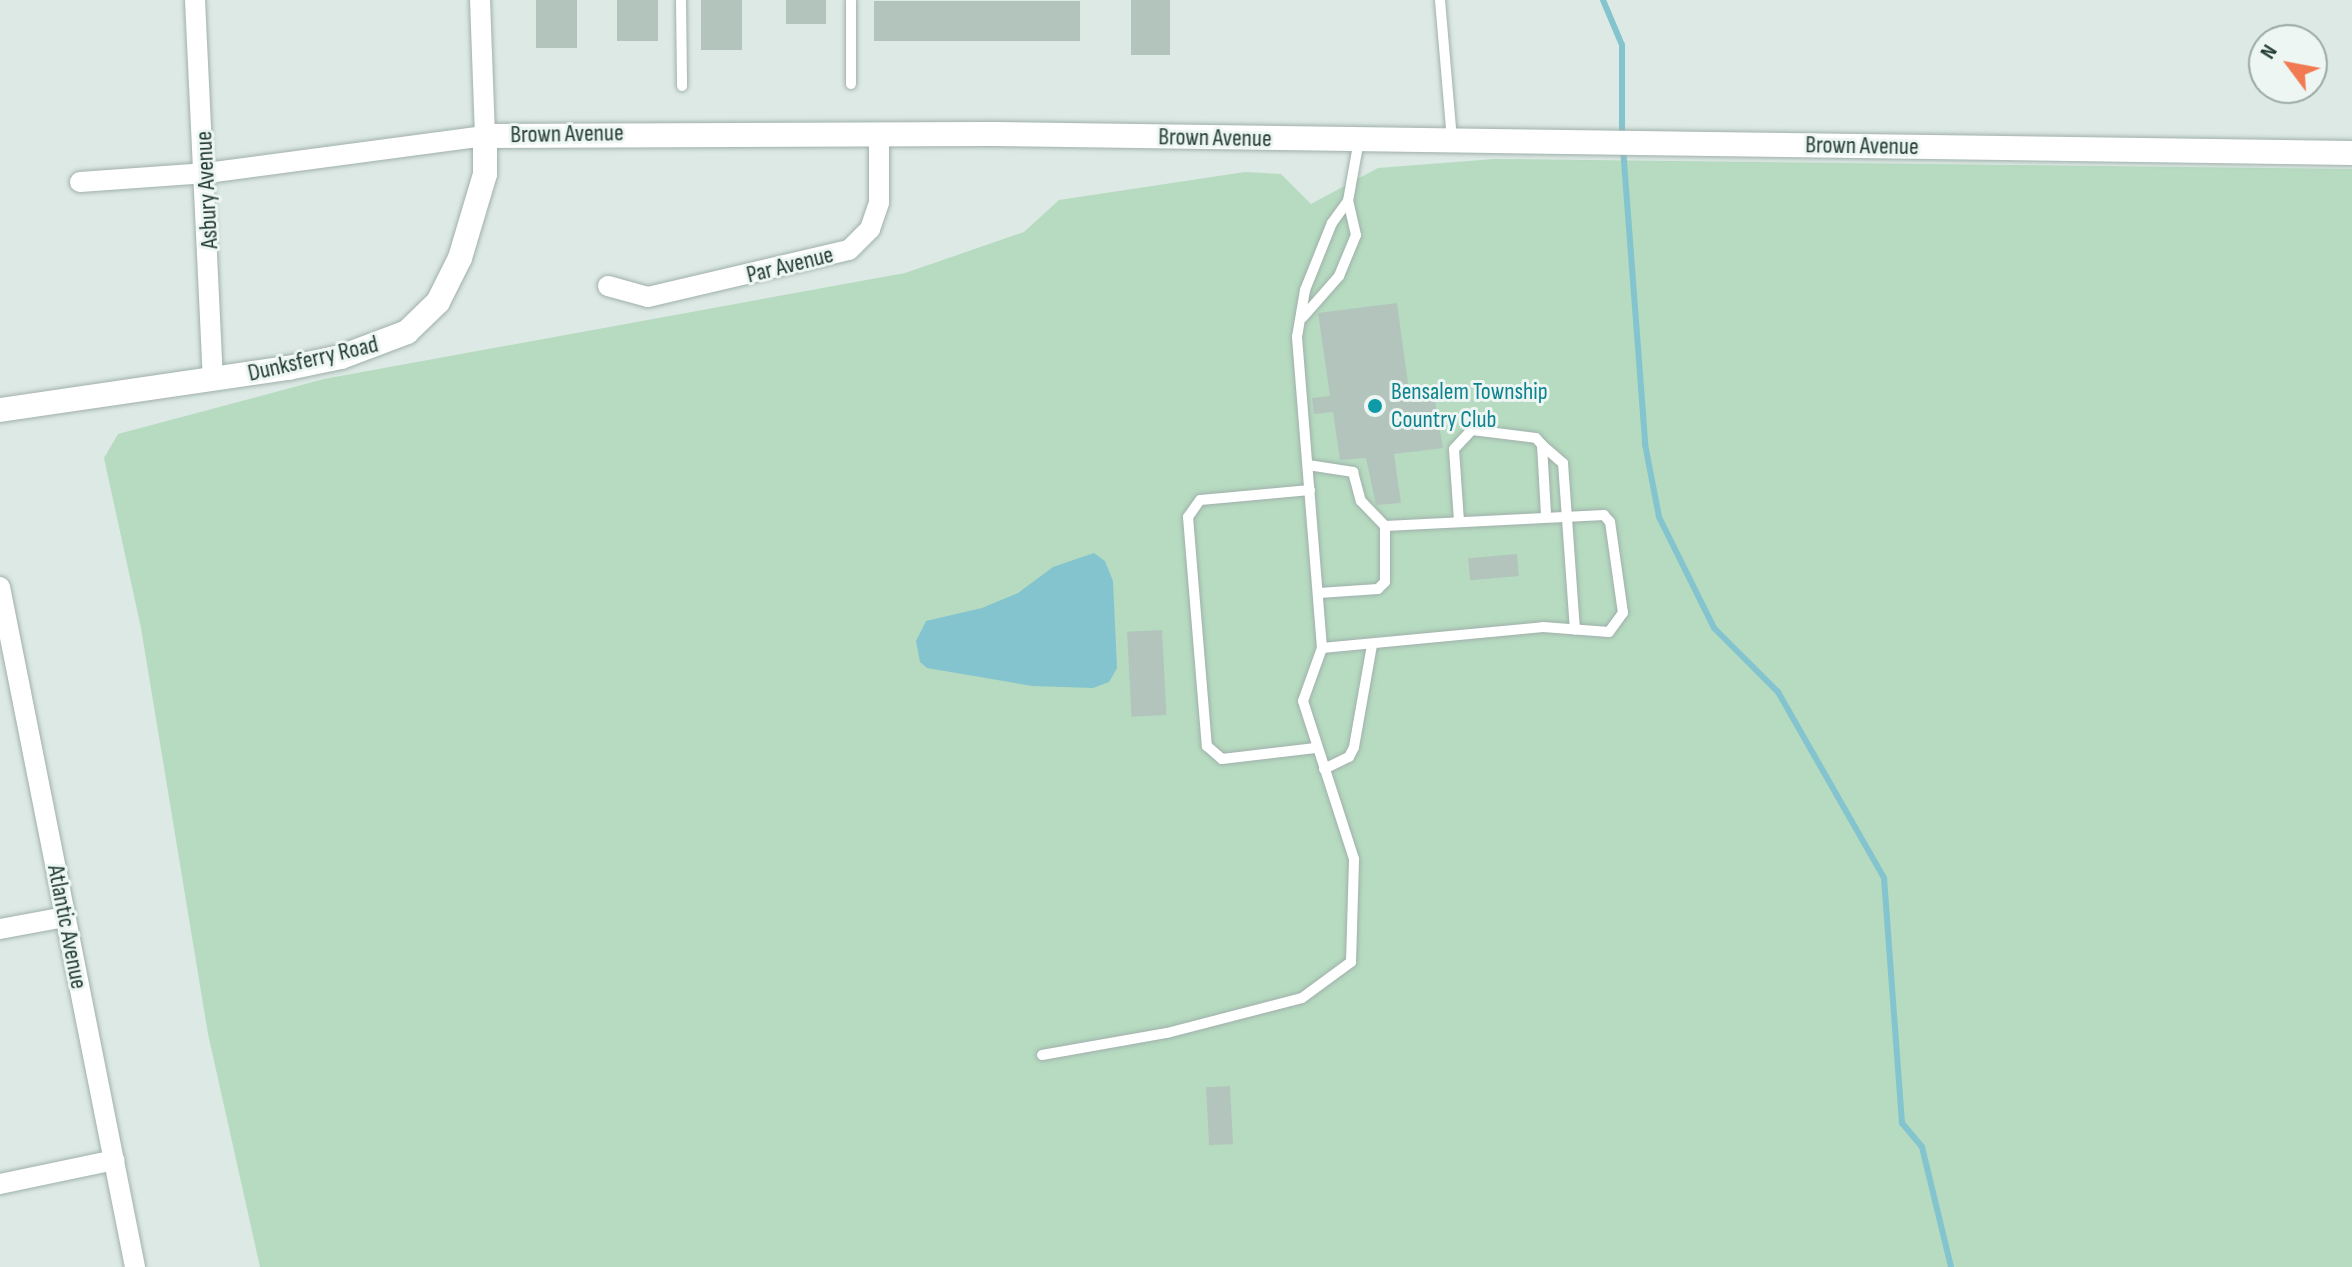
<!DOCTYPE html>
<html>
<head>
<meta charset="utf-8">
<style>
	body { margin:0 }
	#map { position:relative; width:2352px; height:1267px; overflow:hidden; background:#dde9e4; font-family:"Sofia Sans Condensed",sans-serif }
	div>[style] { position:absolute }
	.green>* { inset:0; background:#b6dbc0 }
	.water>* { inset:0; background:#84c4cf }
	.stream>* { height:6px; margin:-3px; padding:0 3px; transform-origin:3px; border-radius:3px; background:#84c4cf }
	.building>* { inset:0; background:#b3c4bd; transform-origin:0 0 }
	.roads { filter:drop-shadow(0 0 2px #a0b0ab) drop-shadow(0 0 2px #a0b0ab) }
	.service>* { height:10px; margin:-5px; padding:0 5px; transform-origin:5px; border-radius:5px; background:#fff }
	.minor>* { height:20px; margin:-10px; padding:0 10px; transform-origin:10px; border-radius:10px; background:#fff }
	.tertiary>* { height:24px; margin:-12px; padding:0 12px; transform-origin:12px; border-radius:12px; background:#fff }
	.dots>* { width:22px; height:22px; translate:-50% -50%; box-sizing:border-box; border:4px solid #edf6f2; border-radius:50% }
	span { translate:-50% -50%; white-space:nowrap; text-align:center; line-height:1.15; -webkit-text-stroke:6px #edf6f2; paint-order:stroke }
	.street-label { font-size:24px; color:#1f3831 }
	.culture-label { font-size:24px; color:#0d838f }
	.left { translate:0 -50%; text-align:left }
	.north { position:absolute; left:2248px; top:24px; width:80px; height:80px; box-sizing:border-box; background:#edf6f2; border:2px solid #9baaa5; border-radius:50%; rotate:302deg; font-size:22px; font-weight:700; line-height:32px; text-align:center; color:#1f3831 }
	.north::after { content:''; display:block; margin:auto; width:28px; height:36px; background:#f17a53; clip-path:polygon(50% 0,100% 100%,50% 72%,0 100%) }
</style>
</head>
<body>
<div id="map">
	<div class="green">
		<i style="clip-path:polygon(1494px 159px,2352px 169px,2352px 1267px,260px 1267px,208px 1034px,141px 628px,104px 458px,118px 434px,324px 379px,905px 273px,1024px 232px,1059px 200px,1245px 172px,1281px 174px,1311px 204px,1378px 168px)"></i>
	</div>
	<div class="water">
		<i style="clip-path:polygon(1094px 553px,1105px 561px,1113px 581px,1117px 668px,1109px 682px,1093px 688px,1032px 686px,927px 668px,920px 662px,916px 641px,926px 621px,982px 608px,1018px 593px,1053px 567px)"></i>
	</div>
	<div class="stream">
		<i style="left:1603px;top:0;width:49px;rotate:67.1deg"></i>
		<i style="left:1622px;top:45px;width:92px;rotate:90deg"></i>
		<i style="left:1623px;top:148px;width:297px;rotate:85.7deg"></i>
		<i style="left:1645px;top:444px;width:74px;rotate:79.1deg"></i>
		<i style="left:1659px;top:517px;width:124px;rotate:63.6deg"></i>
		<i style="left:1714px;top:628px;width:91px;rotate:45deg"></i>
		<i style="left:1778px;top:692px;width:214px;rotate:60.3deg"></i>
		<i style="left:1884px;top:878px;width:246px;rotate:85.8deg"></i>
		<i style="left:1902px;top:1123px;width:31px;rotate:50deg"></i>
		<i style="left:1922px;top:1147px;width:123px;rotate:76.4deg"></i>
	</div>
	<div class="building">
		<i style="left:536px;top:0;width:41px;height:48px"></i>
		<i style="left:617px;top:0;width:41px;height:41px"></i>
		<i style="left:701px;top:0;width:41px;height:50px"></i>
		<i style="left:786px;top:0;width:40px;height:24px"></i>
		<i style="left:1131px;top:0;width:39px;height:55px"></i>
		<i style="left:1080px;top:1px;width:40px;height:206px;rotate:90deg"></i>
		<i style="clip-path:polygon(1397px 303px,1410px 398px,1434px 395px,1443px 448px,1394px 454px,1401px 503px,1376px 505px,1366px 458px,1340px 460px,1333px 412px,1314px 414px,1312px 398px,1330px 396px,1318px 313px)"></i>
		<i style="left:1517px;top:554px;width:22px;height:49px;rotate:85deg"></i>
		<i style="left:1162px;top:630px;width:85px;height:35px;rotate:87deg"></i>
		<i style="left:1230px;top:1086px;width:58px;height:24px;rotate:87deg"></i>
	</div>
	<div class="roads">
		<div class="service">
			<i style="left:681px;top:0;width:86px;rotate:89.3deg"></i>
			<i style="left:1440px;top:0;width:140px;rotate:85.1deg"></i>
			<i style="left:851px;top:84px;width:84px;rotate:-90deg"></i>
			<i style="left:1303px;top:317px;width:55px;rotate:-48.7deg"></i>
			<i style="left:1339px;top:276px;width:44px;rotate:-67.5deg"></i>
			<i style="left:1356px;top:235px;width:35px;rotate:-103deg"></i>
			<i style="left:1348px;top:201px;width:62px;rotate:-79.8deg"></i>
			<i style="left:1542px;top:445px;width:28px;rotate:41deg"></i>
			<i style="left:1563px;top:463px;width:167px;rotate:85.9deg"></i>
			<i style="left:1308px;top:465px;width:46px;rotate:8.8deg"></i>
			<i style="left:1353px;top:472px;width:30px;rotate:75deg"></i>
			<i style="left:1361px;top:501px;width:35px;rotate:46deg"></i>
			<i style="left:1385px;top:526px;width:56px;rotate:90deg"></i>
			<i style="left:1385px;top:582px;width:10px;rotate:135deg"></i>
			<i style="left:1378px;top:589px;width:59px;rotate:176.1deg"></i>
			<i style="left:1310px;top:490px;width:110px;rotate:174.8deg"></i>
			<i style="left:1200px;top:500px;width:21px;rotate:125deg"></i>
			<i style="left:1188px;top:517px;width:230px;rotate:85.3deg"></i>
			<i style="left:1207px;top:746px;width:20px;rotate:41deg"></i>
			<i style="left:1222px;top:759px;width:94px;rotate:-6.7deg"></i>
			<i style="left:1459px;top:521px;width:72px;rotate:-94deg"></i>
			<i style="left:1454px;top:449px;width:26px;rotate:-47deg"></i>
			<i style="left:1472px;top:430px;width:64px;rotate:7.1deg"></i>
			<i style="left:1536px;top:438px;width:9px;rotate:49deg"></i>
			<i style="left:1542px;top:445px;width:70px;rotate:86.7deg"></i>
			<i style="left:1322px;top:648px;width:222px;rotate:-5.4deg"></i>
			<i style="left:1543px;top:627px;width:66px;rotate:4.3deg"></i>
			<i style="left:1609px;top:632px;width:24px;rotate:-54deg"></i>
			<i style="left:1623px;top:613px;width:92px;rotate:-98.1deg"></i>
			<i style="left:1610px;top:522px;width:9px;rotate:-131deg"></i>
			<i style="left:1604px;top:515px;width:219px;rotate:177.1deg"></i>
			<i style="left:1324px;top:769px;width:28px;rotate:-26deg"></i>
			<i style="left:1349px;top:757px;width:11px;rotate:-63deg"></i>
			<i style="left:1354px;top:747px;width:104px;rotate:-80deg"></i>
			<i style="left:1042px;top:1055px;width:127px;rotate:-10deg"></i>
			<i style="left:1167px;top:1033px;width:139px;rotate:-14.5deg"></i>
			<i style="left:1302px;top:998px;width:61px;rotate:-36.3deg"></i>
			<i style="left:1351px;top:962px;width:103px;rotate:-88.3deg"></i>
			<i style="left:1354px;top:859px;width:166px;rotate:-107.9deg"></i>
			<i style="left:1303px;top:701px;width:56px;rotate:-70.3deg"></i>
			<i style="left:1322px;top:648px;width:312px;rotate:-94.6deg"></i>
			<i style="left:1297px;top:337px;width:48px;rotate:-80.3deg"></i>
			<i style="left:1305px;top:290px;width:72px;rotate:-68.1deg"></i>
			<i style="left:1332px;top:223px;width:27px;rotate:-54deg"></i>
		</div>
		<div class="minor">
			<i style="left:195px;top:0;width:380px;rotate:87.3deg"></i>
			<i style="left:80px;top:182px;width:127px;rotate:-4.1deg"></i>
			<i style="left:207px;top:173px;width:280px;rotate:-7.6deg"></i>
			<i style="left:485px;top:136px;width:136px;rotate:-92.1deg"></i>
			<i style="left:608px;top:286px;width:41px;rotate:15.4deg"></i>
			<i style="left:648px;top:297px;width:206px;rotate:-13.2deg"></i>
			<i style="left:849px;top:250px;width:30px;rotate:-45deg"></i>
			<i style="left:870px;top:229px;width:28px;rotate:-71deg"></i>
			<i style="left:879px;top:203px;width:69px;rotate:-90deg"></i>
			<i style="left:0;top:587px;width:693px;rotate:78.77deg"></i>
			<i style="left:0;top:929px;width:66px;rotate:-10.5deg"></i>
			<i style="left:0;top:1184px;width:117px;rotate:-11.8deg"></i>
		</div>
		<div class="tertiary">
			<i style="left:0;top:410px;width:291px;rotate:-8.3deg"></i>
			<i style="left:288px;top:368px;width:54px;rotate:-11.7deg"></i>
			<i style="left:341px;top:357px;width:71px;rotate:-20.7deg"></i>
			<i style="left:407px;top:332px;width:43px;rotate:-44.1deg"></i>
			<i style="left:438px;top:302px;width:49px;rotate:-63.4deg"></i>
			<i style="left:460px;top:258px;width:88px;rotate:-73.4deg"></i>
			<i style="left:485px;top:174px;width:38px;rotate:-90deg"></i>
			<i style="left:485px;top:136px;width:510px;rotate:-0.22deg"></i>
			<i style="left:995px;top:134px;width:1357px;rotate:0.8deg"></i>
		</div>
	</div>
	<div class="dots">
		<i style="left:1375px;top:406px;background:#0f9aa8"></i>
	</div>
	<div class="street-label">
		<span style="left:567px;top:134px;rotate:-1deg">Brown Avenue</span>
		<span style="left:1215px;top:138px;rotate:1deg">Brown Avenue</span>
		<span style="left:1862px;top:146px;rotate:1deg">Brown Avenue</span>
		<span style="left:207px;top:190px;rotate:-93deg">Asbury Avenue</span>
		<span style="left:790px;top:265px;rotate:-14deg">Par Avenue</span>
		<span style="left:313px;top:359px;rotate:-13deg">Dunksferry Road</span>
		<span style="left:67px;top:927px;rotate:79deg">Atlantic Avenue</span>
	</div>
	<div class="culture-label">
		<span class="left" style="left:1391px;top:406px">Bensalem Township<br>Country Club</span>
	</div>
	<div class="north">N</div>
</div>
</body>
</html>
